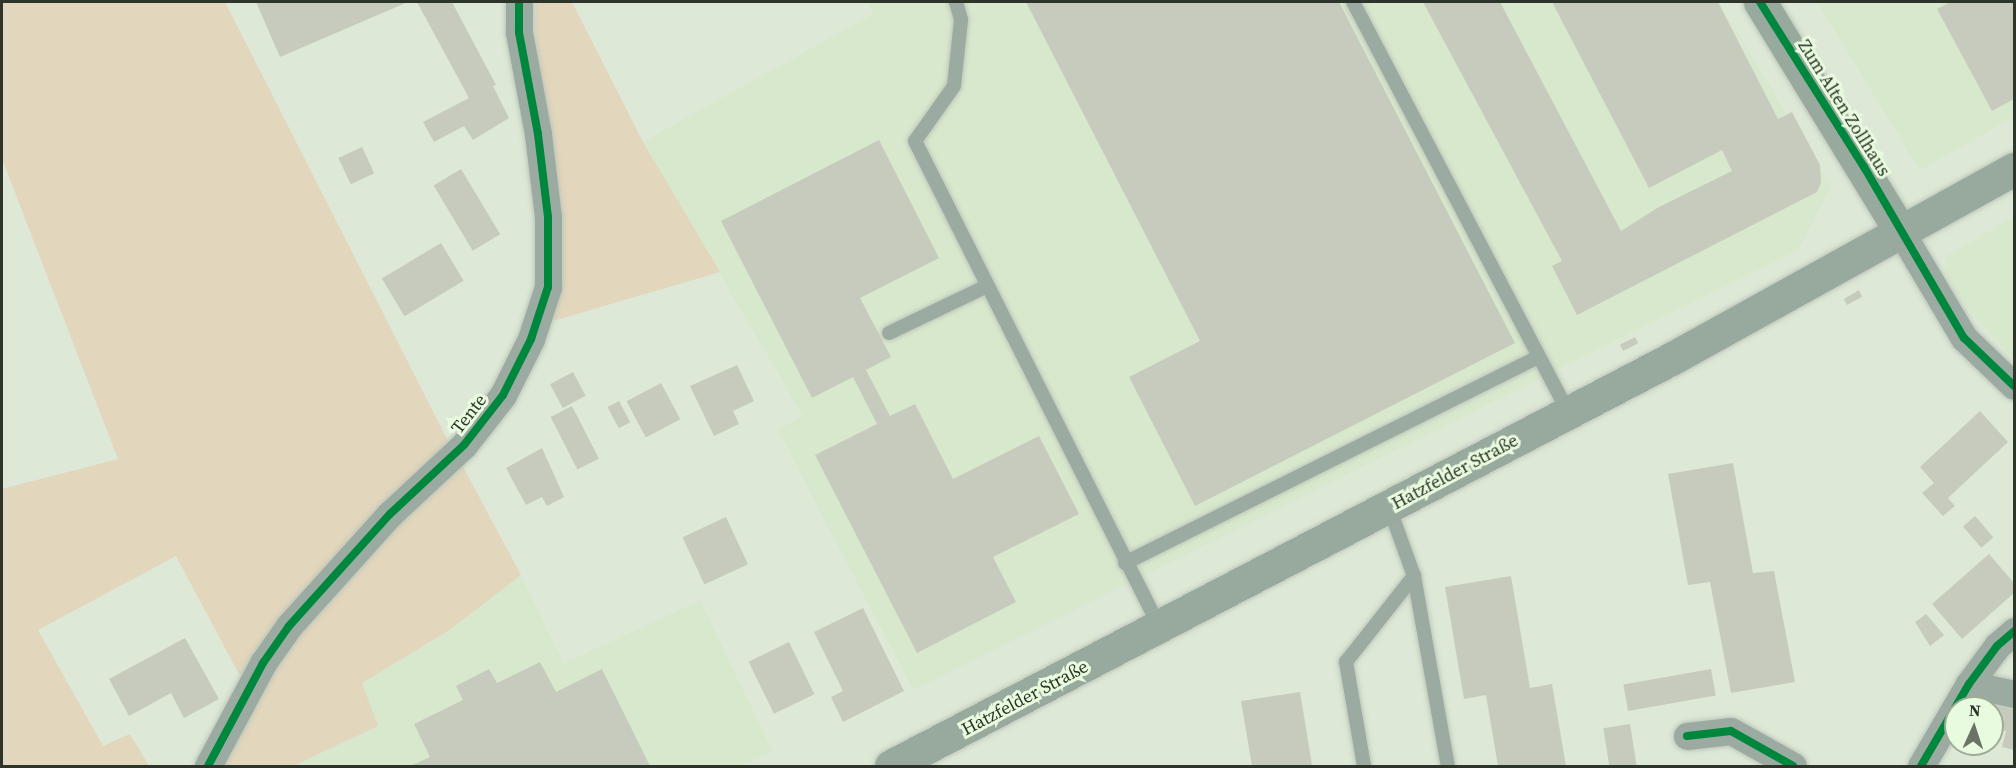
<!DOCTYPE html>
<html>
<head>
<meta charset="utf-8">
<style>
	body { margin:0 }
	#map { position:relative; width:2016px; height:768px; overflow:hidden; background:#dde8d7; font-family:"Source Serif 4",serif }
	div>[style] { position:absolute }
	.built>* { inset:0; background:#d8e8cd }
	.green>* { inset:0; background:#e2d6bd }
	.building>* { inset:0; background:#c7cbbd; transform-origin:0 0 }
	.roads { filter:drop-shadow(0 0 2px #bec6b9) drop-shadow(0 0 2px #bec6b9) }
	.lane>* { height:14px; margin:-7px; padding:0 7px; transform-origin:7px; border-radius:7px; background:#9caba1 }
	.street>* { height:27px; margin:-13.5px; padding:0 13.5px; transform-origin:13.5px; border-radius:13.5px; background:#9caba1 }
	.secondary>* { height:33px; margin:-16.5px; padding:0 16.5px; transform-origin:16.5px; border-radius:16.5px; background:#98a99e }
	.cycleway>* { height:8px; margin:-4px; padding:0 4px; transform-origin:4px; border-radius:4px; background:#00873e }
	span { translate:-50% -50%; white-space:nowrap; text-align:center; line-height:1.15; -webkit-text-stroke:6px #e9fbde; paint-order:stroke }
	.street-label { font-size:18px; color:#2d3429 }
	.frame { position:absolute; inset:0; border:3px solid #2d3429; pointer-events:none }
	.north { position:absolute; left:1944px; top:696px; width:60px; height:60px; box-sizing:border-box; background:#e9fbde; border:2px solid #9eab96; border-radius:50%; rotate:3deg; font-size:16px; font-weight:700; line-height:24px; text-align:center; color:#2d3429 }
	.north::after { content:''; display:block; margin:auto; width:21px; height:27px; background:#6b7366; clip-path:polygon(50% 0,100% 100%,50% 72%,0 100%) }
</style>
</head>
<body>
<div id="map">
	<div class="built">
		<i style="clip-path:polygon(868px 2px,1719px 2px,1831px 187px,1798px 250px,913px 690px,778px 430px,803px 416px,643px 142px,873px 14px)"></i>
		<i style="clip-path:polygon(1817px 2px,2014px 2px,2014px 117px,1920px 170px)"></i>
		<i style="clip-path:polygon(2014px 217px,2014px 360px,1964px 304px,1945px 272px,1947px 256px)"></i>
		<i style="clip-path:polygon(521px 575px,564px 663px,700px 601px,773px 752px,740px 766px,293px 766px,378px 726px,361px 683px,448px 631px)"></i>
	</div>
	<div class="green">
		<i style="clip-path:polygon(2px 2px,225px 2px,448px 441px,353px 539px,256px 649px,240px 676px,176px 556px,38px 630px,103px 746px,130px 734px,149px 766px,2px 766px,2px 489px,118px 459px,2px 159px)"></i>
		<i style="clip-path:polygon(536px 2px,572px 2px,643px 142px,720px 272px,553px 321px,562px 253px,535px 33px)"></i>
		<i style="clip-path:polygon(461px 463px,521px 575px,448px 631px,362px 683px,378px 726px,293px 766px,220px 766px,278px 657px,344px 577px)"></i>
	</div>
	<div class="building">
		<i style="clip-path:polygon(256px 2px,408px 2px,280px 57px)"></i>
		<i style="clip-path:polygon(417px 2px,452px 2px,496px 85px,493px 86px,509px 118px,473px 140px,464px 126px,434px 142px,423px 122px,469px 98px)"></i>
		<i style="clip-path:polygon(1026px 2px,1339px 2px,1515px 343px,1195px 506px,1129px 377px,1200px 341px)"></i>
		<i style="clip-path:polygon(1423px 2px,1500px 2px,1621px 231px,1659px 207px,1732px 171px,1722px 150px,1649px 188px,1552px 2px,1718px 2px,1778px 119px,1792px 112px,1820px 165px,1821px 183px,1817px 192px,1577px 315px,1552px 266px,1562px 261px)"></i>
		<i style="clip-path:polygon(1950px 2px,2014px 2px,2014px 99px,1992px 111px,1937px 9px)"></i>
		<i style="clip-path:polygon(879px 140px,939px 258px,860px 298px,891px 357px,866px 370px,890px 416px,915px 404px,953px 479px,1039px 436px,1079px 514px,993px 557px,1016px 602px,917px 653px,815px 455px,877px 424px,853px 377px,812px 398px,721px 221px)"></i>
		<i style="left:362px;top:147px;width:29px;height:26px;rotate:65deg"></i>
		<i style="left:461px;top:169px;width:76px;height:32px;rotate:59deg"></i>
		<i style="left:441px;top:243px;width:44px;height:69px;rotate:59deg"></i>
		<i style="clip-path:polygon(1859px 290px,1862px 297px,1847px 305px,1844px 299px)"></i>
		<i style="left:1635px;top:337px;width:7px;height:17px;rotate:63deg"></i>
		<i style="clip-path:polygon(737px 365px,754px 401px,733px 411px,739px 424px,714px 436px,690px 386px)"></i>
		<i style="left:573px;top:372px;width:27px;height:26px;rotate:62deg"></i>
		<i style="left:661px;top:383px;width:41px;height:39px;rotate:62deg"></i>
		<i style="left:619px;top:401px;width:24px;height:13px;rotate:62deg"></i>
		<i style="left:572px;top:406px;width:59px;height:24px;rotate:63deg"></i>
		<i style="clip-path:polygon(1980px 411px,2008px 442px,1948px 498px,1955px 506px,1943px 516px,1922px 493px,1934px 483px,1920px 467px)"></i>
		<i style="clip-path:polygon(542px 448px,564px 497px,547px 506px,542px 497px,526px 505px,506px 468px)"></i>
		<i style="clip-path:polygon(1733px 463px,1753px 573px,1774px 571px,1795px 682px,1731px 693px,1710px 582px,1688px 585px,1668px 474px)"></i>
		<i style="left:1975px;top:516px;width:28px;height:16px;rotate:49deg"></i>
		<i style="left:726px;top:517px;width:52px;height:48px;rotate:65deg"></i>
		<i style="clip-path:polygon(1989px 554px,2014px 583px,2014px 593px,1962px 639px,1932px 604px)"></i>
		<i style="clip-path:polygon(1511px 576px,1530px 688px,1552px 684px,1566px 766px,1498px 766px,1486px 695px,1464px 699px,1445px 587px)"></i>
		<i style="clip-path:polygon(863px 608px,904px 691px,843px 722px,831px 697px,843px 691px,814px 632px)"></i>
		<i style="clip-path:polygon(1926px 614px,1944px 635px,1930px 646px,1915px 622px)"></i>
		<i style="clip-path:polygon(185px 638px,219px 699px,184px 718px,171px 693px,129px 716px,109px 679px)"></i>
		<i style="left:789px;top:642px;width:58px;height:45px;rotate:64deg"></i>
		<i style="clip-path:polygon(540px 662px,556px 692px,602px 669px,650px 766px,410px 766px,430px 757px,414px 724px,463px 700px,456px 686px,489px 669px,497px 683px)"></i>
		<i style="left:1711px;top:669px;width:27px;height:89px;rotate:80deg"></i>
		<i style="clip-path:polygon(1300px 692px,1312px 765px,1319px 766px,1252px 766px,1241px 701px)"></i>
		<i style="clip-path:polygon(1986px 703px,2014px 710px,2014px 750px,2002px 747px,2006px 731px,1992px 728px,1992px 708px,1985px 708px)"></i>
		<i style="left:1630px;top:724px;width:43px;height:27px;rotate:81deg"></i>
	</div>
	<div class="roads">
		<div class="lane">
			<i style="left:956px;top:2px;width:19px;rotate:74deg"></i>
			<i style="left:961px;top:20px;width:66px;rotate:96.1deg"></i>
			<i style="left:954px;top:86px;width:67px;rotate:125.3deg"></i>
			<i style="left:915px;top:141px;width:543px;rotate:63.29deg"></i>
			<i style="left:1353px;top:2px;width:463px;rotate:62.3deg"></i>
			<i style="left:889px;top:333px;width:109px;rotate:-25.6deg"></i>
			<i style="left:1389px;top:507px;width:73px;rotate:70.1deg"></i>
			<i style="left:1414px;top:576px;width:193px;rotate:79.9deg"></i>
			<i style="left:1125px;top:563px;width:462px;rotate:-26.5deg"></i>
			<i style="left:1364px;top:766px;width:106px;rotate:-99.8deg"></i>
			<i style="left:1346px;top:662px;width:110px;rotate:-51.7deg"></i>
		</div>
		<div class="street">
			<i style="left:1901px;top:232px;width:123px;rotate:59.3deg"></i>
			<i style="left:1964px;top:338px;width:69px;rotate:43.8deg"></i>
			<i style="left:1969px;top:684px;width:46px;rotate:12.5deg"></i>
			<i style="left:1687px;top:736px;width:44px;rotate:-6.5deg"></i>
			<i style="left:1731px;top:731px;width:71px;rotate:29.4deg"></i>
			<i style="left:208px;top:766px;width:117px;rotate:-61.9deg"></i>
			<i style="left:263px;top:663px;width:45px;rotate:-54.9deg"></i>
			<i style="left:289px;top:626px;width:151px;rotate:-48deg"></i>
			<i style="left:390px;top:514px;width:101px;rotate:-43deg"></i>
			<i style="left:464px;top:445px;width:63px;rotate:-52deg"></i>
			<i style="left:503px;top:395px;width:63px;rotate:-63.4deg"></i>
			<i style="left:531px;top:339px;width:55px;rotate:-71.9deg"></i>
			<i style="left:548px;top:287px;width:70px;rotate:-90deg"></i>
			<i style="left:548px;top:217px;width:84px;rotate:-96.9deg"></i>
			<i style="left:538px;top:134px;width:104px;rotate:-100.6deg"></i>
			<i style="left:519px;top:32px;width:30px;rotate:-90deg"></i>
			<i style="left:1921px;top:766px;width:95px;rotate:-59.7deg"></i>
			<i style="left:1969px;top:684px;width:47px;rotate:-53.6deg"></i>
			<i style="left:1997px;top:646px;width:23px;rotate:-41deg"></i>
		</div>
		<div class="secondary">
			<i style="left:1760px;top:2px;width:270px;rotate:58.5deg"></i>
			<i style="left:891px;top:766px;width:880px;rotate:-27.56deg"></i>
			<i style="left:1671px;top:359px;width:392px;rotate:-29deg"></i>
		</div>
	</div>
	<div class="cycleway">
		<i style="left:1760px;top:2px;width:195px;rotate:57.8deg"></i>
		<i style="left:1864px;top:167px;width:198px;rotate:59.7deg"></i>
		<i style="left:1964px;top:338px;width:69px;rotate:43.8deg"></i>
		<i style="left:1687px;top:736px;width:44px;rotate:-6.5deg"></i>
		<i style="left:1731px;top:731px;width:71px;rotate:29.4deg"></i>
		<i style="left:208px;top:766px;width:117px;rotate:-61.9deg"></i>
		<i style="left:263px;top:663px;width:45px;rotate:-54.9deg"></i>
		<i style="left:289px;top:626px;width:151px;rotate:-48deg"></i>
		<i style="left:390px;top:514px;width:101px;rotate:-43deg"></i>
		<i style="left:464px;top:445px;width:63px;rotate:-52deg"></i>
		<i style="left:503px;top:395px;width:63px;rotate:-63.4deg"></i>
		<i style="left:531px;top:339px;width:55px;rotate:-71.9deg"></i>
		<i style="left:548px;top:287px;width:70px;rotate:-90deg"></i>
		<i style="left:548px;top:217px;width:84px;rotate:-96.9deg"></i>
		<i style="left:538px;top:134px;width:104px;rotate:-100.6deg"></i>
		<i style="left:519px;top:32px;width:30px;rotate:-90deg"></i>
		<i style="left:1921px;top:766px;width:95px;rotate:-59.7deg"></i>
		<i style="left:1969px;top:684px;width:47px;rotate:-53.6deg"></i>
		<i style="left:1997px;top:646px;width:23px;rotate:-41deg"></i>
	</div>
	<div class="street-label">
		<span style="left:1844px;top:108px;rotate:58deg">Zum Alten Zollhaus</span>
		<span style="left:469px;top:414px;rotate:-52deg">Tente</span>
		<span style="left:1455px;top:472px;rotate:-28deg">Hatzfelder Straße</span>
		<span style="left:1025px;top:698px;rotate:-28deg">Hatzfelder Straße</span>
	</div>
	<div class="frame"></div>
	<div class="north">N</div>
</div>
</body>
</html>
